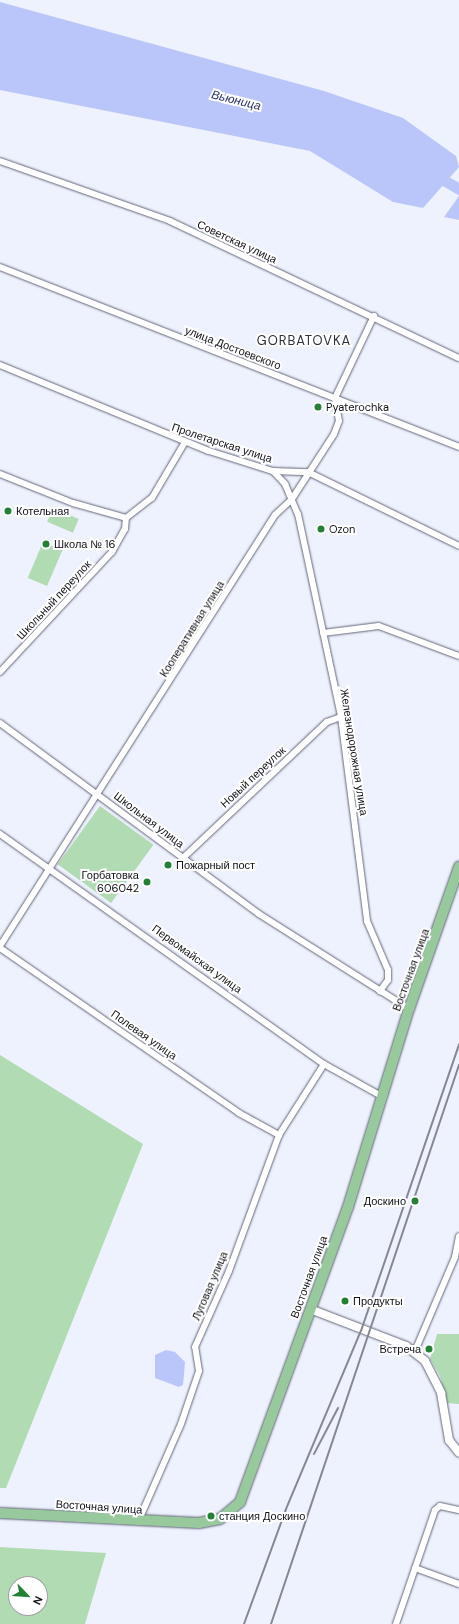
<!DOCTYPE html>
<html>
<head>
<meta charset="utf-8">
<style>
	body { margin:0 }
	#map { position:relative; width:459px; height:1624px; overflow:hidden; background:#eef1fe; font-family:"DM Sans",sans-serif }
	div>[style] { position:absolute }
	.green>* { inset:0; background:#b1dbb3; transform-origin:0 0 }
	.water>* { inset:0; background:#bac6f9 }
	.river>* { height:11px; margin:-5.5px; padding:0 5.5px; transform-origin:5.5px; border-radius:5.5px; background:#bac6f9 }
	.roads { filter:drop-shadow(0 0 1px #616678) drop-shadow(0 0 1px #616678) }
	.minor>* { height:6px; margin:-3px; padding:0 3px; transform-origin:3px; border-radius:3px; background:#fff }
	.tertiary>* { height:8px; margin:-4px; padding:0 4px; transform-origin:4px; border-radius:4px; background:#fff }
	.primary>* { height:10px; margin:-5px; padding:0 5px; transform-origin:5px; border-radius:5px; background:#97c99d }
	.rail>* { height:2px; margin:-1px; padding:0 1px; transform-origin:1px; border-radius:1px; background:#858791 }
	.dots>* { width:11px; height:11px; translate:-50% -50%; box-sizing:border-box; border:2px solid #fff; border-radius:50% }
	span { translate:-50% -50%; white-space:nowrap; text-align:center; line-height:1.15; -webkit-text-stroke:4px #fff; paint-order:stroke }
	.street-label { font-size:11px; color:#101119 }
	.poi-label { font-size:11px; color:#101119 }
	.left { translate:0 -50%; text-align:left }
	.right { translate:-100% -50%; text-align:right }
	.water-label { font-size:12px; color:#2b336e; font-style:italic }
	.quarter-label { font-size:13px; color:#2a2e3e; letter-spacing:1px }
	.north { position:absolute; left:8px; top:1576px; width:40px; height:40px; box-sizing:border-box; background:#fff; border:1px solid #9fa0a3; border-radius:50%; rotate:115deg; font-size:11px; font-weight:700; line-height:16px; text-align:center; color:#101119 }
	.north::after { content:''; display:block; margin:auto; width:14px; height:18px; background:#228133; clip-path:polygon(50% 0,100% 100%,50% 72%,0 100%) }
</style>
</head>
<body>
<div id="map">
	<div class="green">
		<i style="left:53px;top:508px;width:28px;height:15px;rotate:23deg"></i>
		<i style="left:43px;top:542px;width:21px;height:39px;rotate:23deg"></i>
		<i style="left:100px;top:806px;width:66px;height:72px;rotate:36deg"></i>
		<i style="clip-path:polygon(0 1055px,143px 1144px,6px 1488px,0 1488px)"></i>
		<i style="clip-path:polygon(437px 1334px,459px 1334px,459px 1404px,447px 1403px,440px 1376px,430px 1359px)"></i>
		<i style="clip-path:polygon(evenodd,0 1547px,106px 1553px,85px 1624px,0 1624px,0 1547px,16px 1584px,40px 1584px,40px 1608px,16px 1608px,16px 1584px)"></i>
	</div>
	<div class="water">
		<i style="clip-path:polygon(0 2px,324px 91px,403px 118px,456px 156px,459px 167px,423px 208px,393px 202px,310px 151px,0 90px)"></i>
		<i style="clip-path:polygon(459px 196px,459px 220px,444px 217px)"></i>
		<i style="clip-path:polygon(166px 1350px,175px 1352px,185px 1362px,183px 1385px,179px 1387px,155px 1378px,155px 1355px)"></i>
	</div>
	<div class="river">
		<i style="left:435px;top:175px;width:28px;rotate:30deg"></i>
	</div>
	<div class="roads">
		<div class="minor">
			<i style="left:0;top:161px;width:180px;rotate:19.4deg"></i>
			<i style="left:170px;top:221px;width:320px;rotate:25.4deg"></i>
			<i style="left:0;top:267px;width:493px;rotate:21.4deg"></i>
			<i style="left:0;top:365px;width:226px;rotate:22.4deg"></i>
			<i style="left:209px;top:451px;width:67px;rotate:17.4deg"></i>
			<i style="left:273px;top:471px;width:35px;rotate:2deg"></i>
			<i style="left:308px;top:472px;width:168px;rotate:26.1deg"></i>
			<i style="left:273px;top:471px;width:18px;rotate:47deg"></i>
			<i style="left:285px;top:484px;width:33px;rotate:67deg"></i>
			<i style="left:298px;top:514px;width:208px;rotate:78deg"></i>
			<i style="left:341px;top:717px;width:206px;rotate:82.7deg"></i>
			<i style="left:367px;top:921px;width:53px;rotate:66.8deg"></i>
			<i style="left:388px;top:970px;width:10px;rotate:90deg"></i>
			<i style="left:388px;top:980px;width:14px;rotate:126deg"></i>
			<i style="left:0;top:474px;width:79px;rotate:21.7deg"></i>
			<i style="left:73px;top:503px;width:55px;rotate:15.8deg"></i>
			<i style="left:323px;top:633px;width:56px;rotate:-7.1deg"></i>
			<i style="left:379px;top:626px;width:85px;rotate:20.6deg"></i>
			<i style="left:0;top:672px;width:164px;rotate:-47deg"></i>
			<i style="left:112px;top:552px;width:26px;rotate:-61deg"></i>
			<i style="left:125px;top:529px;width:11px;rotate:-85deg"></i>
			<i style="left:126px;top:518px;width:33px;rotate:-38deg"></i>
			<i style="left:152px;top:498px;width:65px;rotate:-59.5deg"></i>
			<i style="left:0;top:723px;width:322px;rotate:36.4deg"></i>
			<i style="left:259px;top:914px;width:178px;rotate:32.3deg"></i>
			<i style="left:0;top:834px;width:397px;rotate:35.4deg"></i>
			<i style="left:324px;top:1064px;width:68px;rotate:29.2deg"></i>
			<i style="left:183px;top:858px;width:198px;rotate:-43.4deg"></i>
			<i style="left:327px;top:722px;width:15px;rotate:-20deg"></i>
			<i style="left:0;top:946px;width:511px;rotate:-57.46deg"></i>
			<i style="left:275px;top:515px;width:23px;rotate:-43deg"></i>
			<i style="left:292px;top:499px;width:77px;rotate:-57.1deg"></i>
			<i style="left:334px;top:434px;width:14px;rotate:-69deg"></i>
			<i style="left:339px;top:421px;width:23px;rotate:-100deg"></i>
			<i style="left:335px;top:398px;width:91px;rotate:-64.6deg"></i>
			<i style="left:0;top:948px;width:290px;rotate:34.6deg"></i>
			<i style="left:239px;top:1113px;width:46px;rotate:28.8deg"></i>
			<i style="left:415px;top:1351px;width:102px;rotate:-66.9deg"></i>
			<i style="left:455px;top:1257px;width:21px;rotate:-79deg"></i>
			<i style="left:138px;top:1522px;width:107px;rotate:-66.3deg"></i>
			<i style="left:181px;top:1424px;width:56px;rotate:-71.2deg"></i>
			<i style="left:199px;top:1371px;width:24px;rotate:-99deg"></i>
			<i style="left:195px;top:1347px;width:83px;rotate:-65.9deg"></i>
			<i style="left:229px;top:1271px;width:145px;rotate:-69.8deg"></i>
			<i style="left:279px;top:1135px;width:84px;rotate:-57.6deg"></i>
			<i style="left:415px;top:1568px;width:47px;rotate:20deg"></i>
			<i style="left:396px;top:1624px;width:120px;rotate:-71.1deg"></i>
			<i style="left:435px;top:1510px;width:6px;rotate:-39deg"></i>
			<i style="left:440px;top:1506px;width:19px;rotate:12deg"></i>
		</div>
		<div class="tertiary">
			<i style="left:310px;top:1309px;width:103px;rotate:21.1deg"></i>
			<i style="left:406px;top:1346px;width:24px;rotate:38deg"></i>
			<i style="left:425px;top:1361px;width:36px;rotate:63deg"></i>
			<i style="left:441px;top:1393px;width:48px;rotate:80.3deg"></i>
			<i style="left:449px;top:1440px;width:16px;rotate:52deg"></i>
		</div>
		<div class="primary">
			<i style="left:0;top:1513px;width:199px;rotate:2.9deg"></i>
			<i style="left:199px;top:1523px;width:21px;rotate:-11deg"></i>
			<i style="left:220px;top:1519px;width:26px;rotate:-40deg"></i>
			<i style="left:240px;top:1502px;width:314px;rotate:-69.9deg"></i>
			<i style="left:348px;top:1207px;width:207px;rotate:-72.9deg"></i>
			<i style="left:409px;top:1009px;width:151px;rotate:-70.6deg"></i>
		</div>
	</div>
	<div class="rail">
		<i style="left:314px;top:1454px;width:52px;rotate:-62.4deg"></i>
		<i style="left:244px;top:1624px;width:122px;rotate:-69.9deg"></i>
		<i style="left:286px;top:1509px;width:196px;rotate:-67.2deg"></i>
		<i style="left:362px;top:1328px;width:300px;rotate:-71.1deg"></i>
		<i style="left:271px;top:1624px;width:590px;rotate:-71.41deg"></i>
	</div>
	<div class="dots">
		<i style="left:318px;top:407px;background:#228133"></i>
		<i style="left:8px;top:511px;background:#228133"></i>
		<i style="left:321px;top:529px;background:#228133"></i>
		<i style="left:46px;top:544px;background:#228133"></i>
		<i style="left:168px;top:865px;background:#228133"></i>
		<i style="left:147px;top:882px;background:#228133"></i>
		<i style="left:415px;top:1201px;background:#228133"></i>
		<i style="left:345px;top:1301px;background:#228133"></i>
		<i style="left:429px;top:1349px;background:#228133"></i>
		<i style="left:211px;top:1516px;background:#228133"></i>
	</div>
	<div class="street-label">
		<span style="left:237px;top:242px;rotate:25deg">Советская улица</span>
		<span style="left:233px;top:348px;rotate:21deg">улица Достоевского</span>
		<span style="left:222px;top:443px;rotate:18deg">Пролетарская улица</span>
		<span style="left:54px;top:600px;rotate:-47deg">Школьный переулок</span>
		<span style="left:192px;top:629px;rotate:-58deg">Кооперативная улица</span>
		<span style="left:354px;top:752px;rotate:81deg">Железнодорожная улица</span>
		<span style="left:253px;top:777px;rotate:-43deg">Новый переулок</span>
		<span style="left:149px;top:820px;rotate:37deg">Школьная улица</span>
		<span style="left:197px;top:959px;rotate:36deg">Первомайская улица</span>
		<span style="left:411px;top:970px;rotate:-70deg">Восточная улица</span>
		<span style="left:144px;top:1035px;rotate:35deg">Полевая улица</span>
		<span style="left:309px;top:1277px;rotate:-70deg">Восточная улица</span>
		<span style="left:210px;top:1286px;rotate:-67deg">Луговая улица</span>
		<span style="left:99px;top:1507px;rotate:4deg">Восточная улица</span>
	</div>
	<div class="poi-label">
		<span class="left" style="left:326px;top:407px">Pyaterochka</span>
		<span class="left" style="left:16px;top:511px">Котельная</span>
		<span class="left" style="left:329px;top:529px">Ozon</span>
		<span class="left" style="left:54px;top:544px">Школа № 16</span>
		<span class="left" style="left:176px;top:865px">Пожарный пост</span>
		<span class="right" style="left:139px;top:882px">Горбатовка<br>606042</span>
		<span class="right" style="left:406px;top:1201px">Доскино</span>
		<span class="left" style="left:353px;top:1301px">Продукты</span>
		<span class="right" style="left:421px;top:1349px">Встреча</span>
		<span class="left" style="left:219px;top:1516px">станция Доскино</span>
	</div>
	<div class="water-label">
		<span style="left:236px;top:101px;rotate:14deg">Вьюница</span>
	</div>
	<div class="quarter-label">
		<span style="left:304px;top:341px">GORBATOVKA</span>
	</div>
	<div class="north">N</div>
</div>
</body>
</html>
